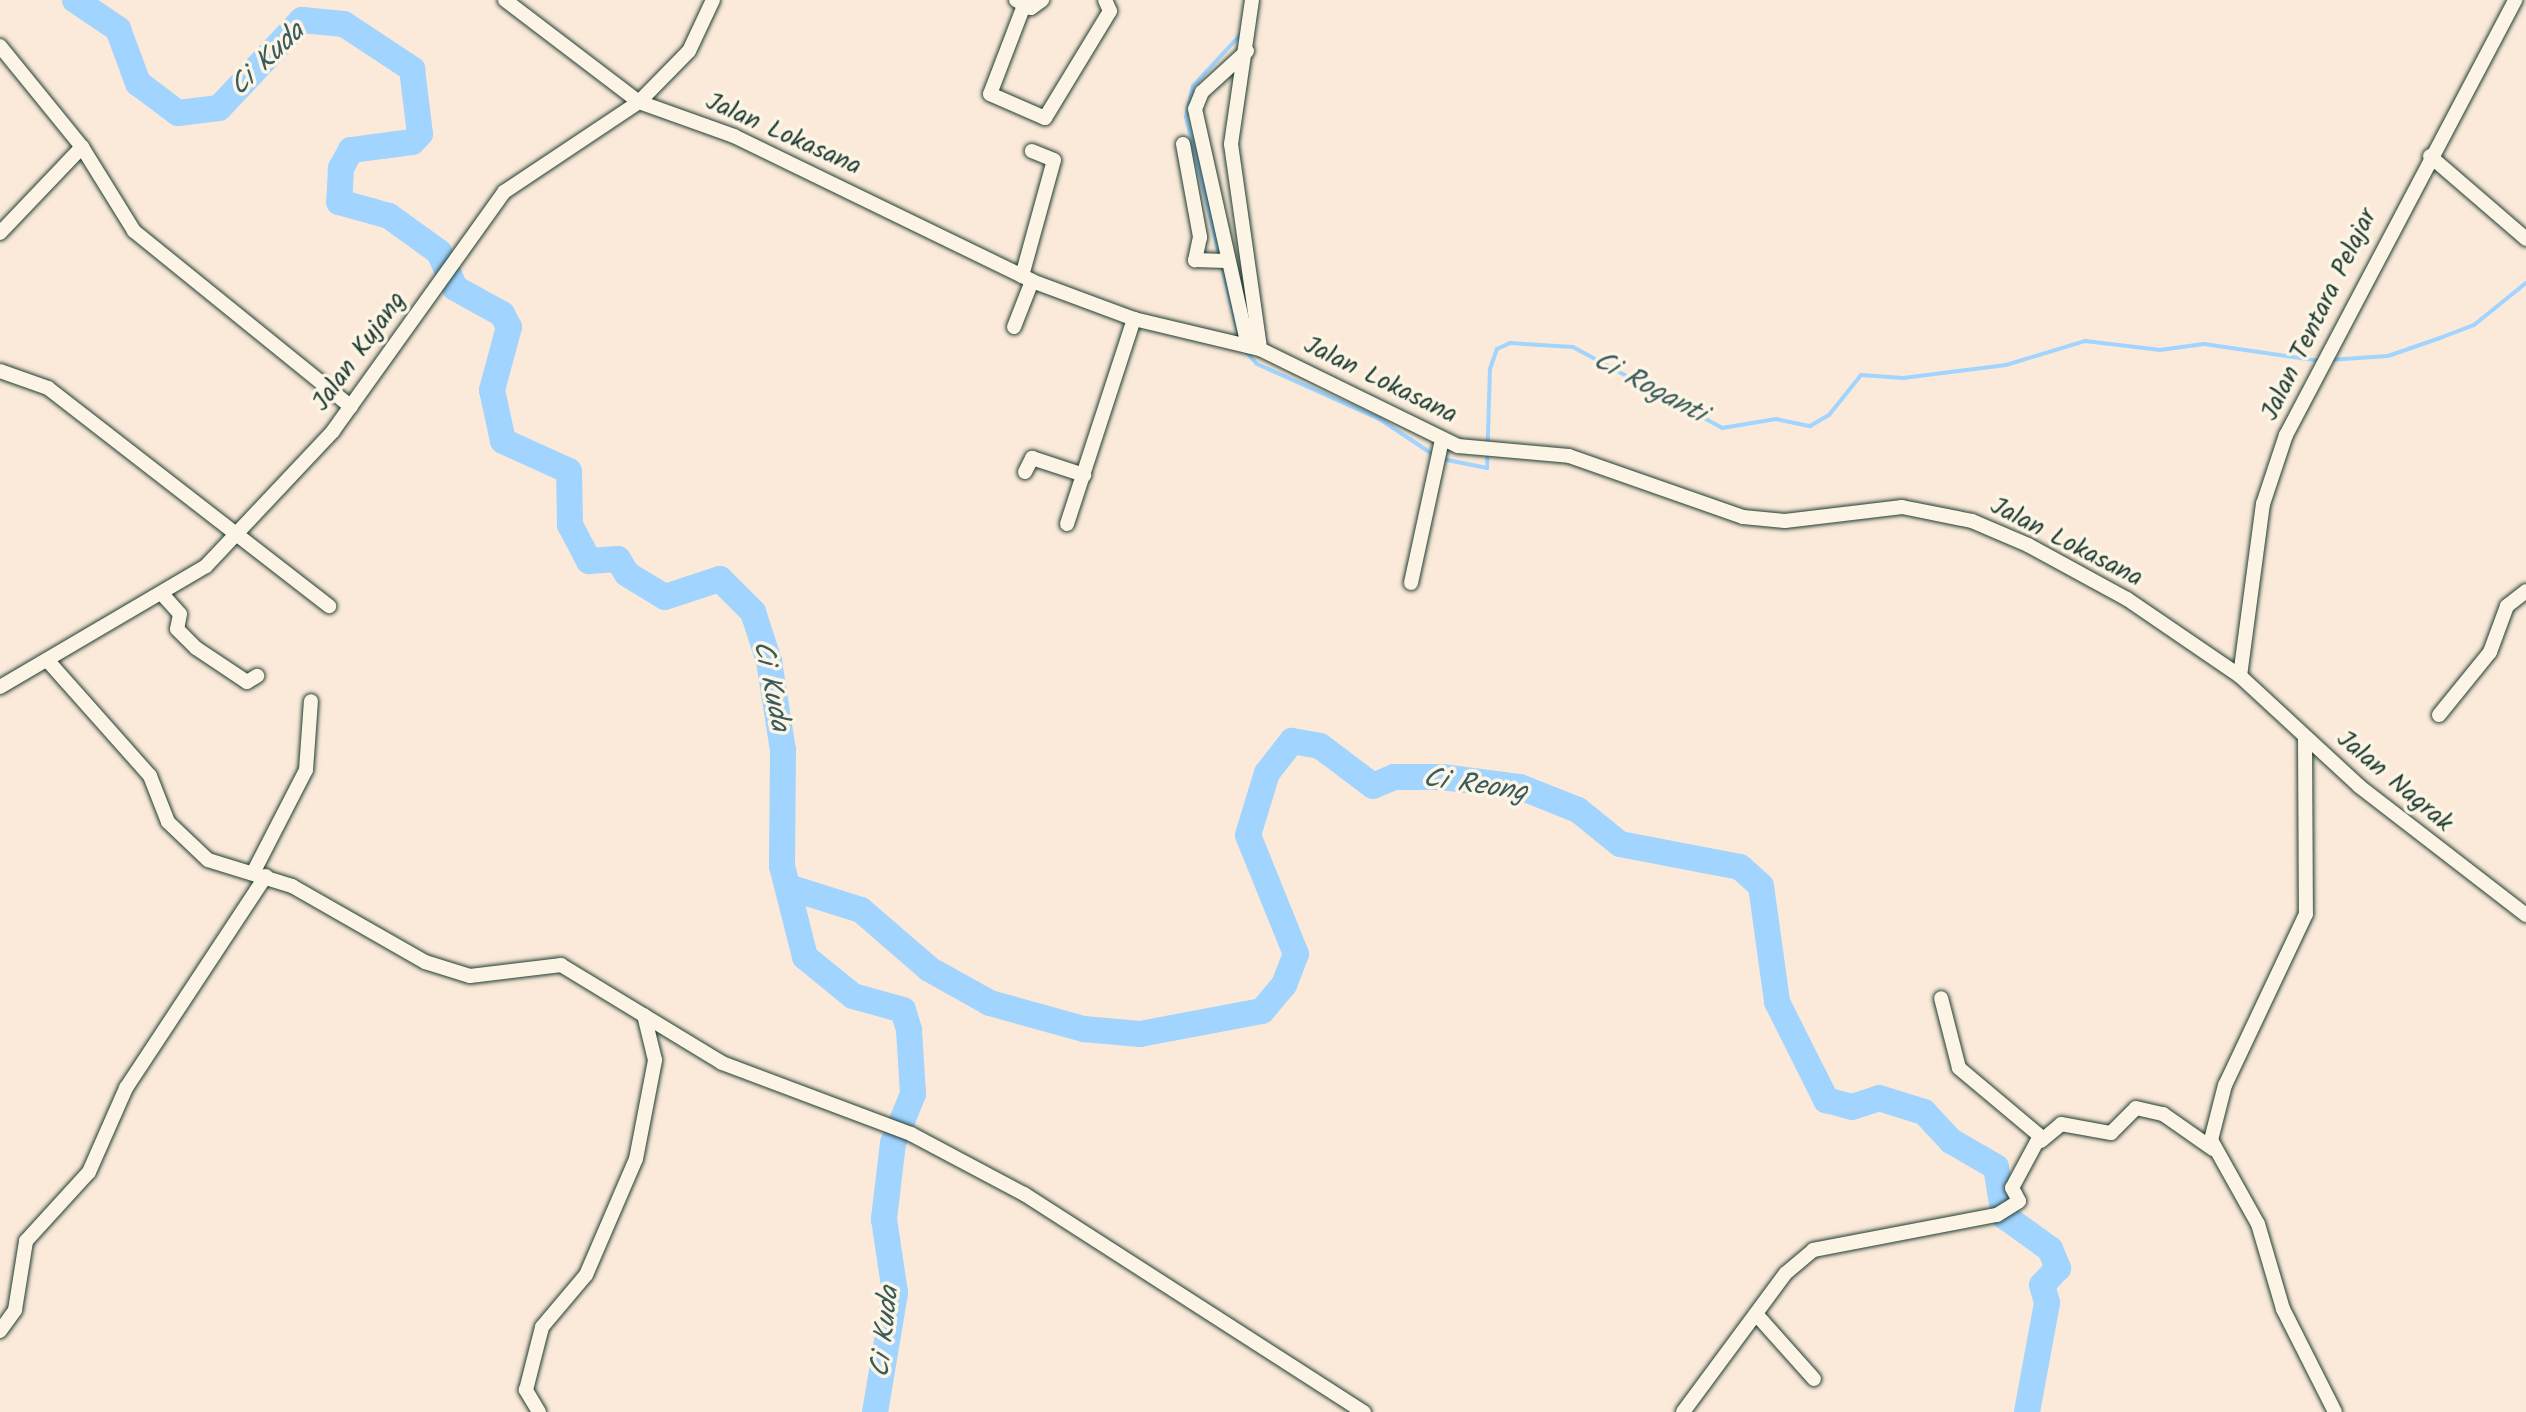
<!DOCTYPE html>
<html>
<head>
<meta charset="utf-8">
<style>
	body { margin:0 }
	#map { position:relative; width:2526px; height:1412px; overflow:hidden; background:#fbead9; font-family:Kalam,sans-serif }
	div>[style] { position:absolute }
	.stream>* { height:4px; margin:-2px; padding:0 2px; transform-origin:2px; border-radius:2px; background:#a1d4ff }
	.river>* { height:26px; margin:-13px; padding:0 13px; transform-origin:13px; border-radius:13px; background:#a1d4ff }
	.roads { filter:drop-shadow(0 0 2px #1f3d34) drop-shadow(0 0 2px #1f3d34) }
	.street>* { height:14px; margin:-7px; padding:0 7px; transform-origin:7px; border-radius:7px; background:#fcf5e5 }
	span { translate:-50% -50%; white-space:nowrap; text-align:center; line-height:1.15; -webkit-text-stroke:7px #fcf5e5; paint-order:stroke }
	.street-label { font-size:26px; color:#1f3d34 }
	.water-label { font-size:28px; color:#395b5d; font-style:italic }
</style>
</head>
<body>
<div id="map">
	<div class="stream">
		<i style="left:1240px;top:340px;width:229px;rotate:-103.6deg"></i>
		<i style="left:1186px;top:117px;width:32px;rotate:-77deg"></i>
		<i style="left:1193px;top:86px;width:72px;rotate:-47.2deg"></i>
		<i style="left:1243px;top:348px;width:21px;rotate:49deg"></i>
		<i style="left:1257px;top:364px;width:133px;rotate:24.1deg"></i>
		<i style="left:1378px;top:418px;width:67px;rotate:33.5deg"></i>
		<i style="left:2329px;top:360px;width:59px;rotate:-3.9deg"></i>
		<i style="left:2388px;top:356px;width:55px;rotate:-19.1deg"></i>
		<i style="left:2440px;top:338px;width:36px;rotate:-21deg"></i>
		<i style="left:2474px;top:325px;width:67px;rotate:-38.9deg"></i>
		<i style="left:1442px;top:459px;width:46px;rotate:11.3deg"></i>
		<i style="left:1487px;top:468px;width:99px;rotate:-88.3deg"></i>
		<i style="left:1490px;top:369px;width:21px;rotate:-71deg"></i>
		<i style="left:1497px;top:349px;width:14px;rotate:-25deg"></i>
		<i style="left:1510px;top:343px;width:63px;rotate:3.6deg"></i>
		<i style="left:1573px;top:347px;width:170px;rotate:28.5deg"></i>
		<i style="left:1722px;top:428px;width:55px;rotate:-9.5deg"></i>
		<i style="left:1776px;top:419px;width:35px;rotate:12deg"></i>
		<i style="left:1810px;top:426px;width:22px;rotate:-30deg"></i>
		<i style="left:1829px;top:415px;width:51px;rotate:-51.3deg"></i>
		<i style="left:1861px;top:375px;width:42px;rotate:4.1deg"></i>
		<i style="left:1903px;top:378px;width:104px;rotate:-7.2deg"></i>
		<i style="left:2006px;top:365px;width:83px;rotate:-16.9deg"></i>
		<i style="left:2085px;top:341px;width:76px;rotate:6.8deg"></i>
		<i style="left:2160px;top:350px;width:44px;rotate:-7.8deg"></i>
		<i style="left:2204px;top:344px;width:117px;rotate:8.3deg"></i>
	</div>
	<div class="river">
		<i style="left:75px;top:0;width:52px;rotate:34deg"></i>
		<i style="left:118px;top:29px;width:58px;rotate:69.7deg"></i>
		<i style="left:138px;top:83px;width:50px;rotate:36.9deg"></i>
		<i style="left:178px;top:113px;width:41px;rotate:-7deg"></i>
		<i style="left:219px;top:108px;width:121px;rotate:-46.7deg"></i>
		<i style="left:302px;top:20px;width:42px;rotate:5.4deg"></i>
		<i style="left:344px;top:24px;width:82px;rotate:33.5deg"></i>
		<i style="left:412px;top:69px;width:65px;rotate:83deg"></i>
		<i style="left:420px;top:134px;width:11px;rotate:135deg"></i>
		<i style="left:412px;top:142px;width:62px;rotate:172.5deg"></i>
		<i style="left:351px;top:150px;width:21px;rotate:119deg"></i>
		<i style="left:341px;top:168px;width:34px;rotate:93deg"></i>
		<i style="left:339px;top:202px;width:52px;rotate:15.6deg"></i>
		<i style="left:389px;top:216px;width:62px;rotate:35.8deg"></i>
		<i style="left:439px;top:252px;width:39px;rotate:66deg"></i>
		<i style="left:455px;top:288px;width:54px;rotate:29deg"></i>
		<i style="left:502px;top:314px;width:15px;rotate:62deg"></i>
		<i style="left:509px;top:327px;width:65px;rotate:105.1deg"></i>
		<i style="left:492px;top:390px;width:52px;rotate:77.8deg"></i>
		<i style="left:503px;top:441px;width:72px;rotate:24.4deg"></i>
		<i style="left:569px;top:471px;width:54px;rotate:88.9deg"></i>
		<i style="left:570px;top:525px;width:41px;rotate:62.2deg"></i>
		<i style="left:589px;top:561px;width:29px;rotate:-4deg"></i>
		<i style="left:618px;top:559px;width:17px;rotate:59deg"></i>
		<i style="left:627px;top:574px;width:44px;rotate:31.2deg"></i>
		<i style="left:665px;top:597px;width:58px;rotate:-18.1deg"></i>
		<i style="left:720px;top:579px;width:47px;rotate:45deg"></i>
		<i style="left:753px;top:612px;width:52px;rotate:71.9deg"></i>
		<i style="left:769px;top:661px;width:90px;rotate:81.1deg"></i>
		<i style="left:783px;top:750px;width:116px;rotate:90.5deg"></i>
		<i style="left:782px;top:866px;width:94px;rotate:75.8deg"></i>
		<i style="left:805px;top:957px;width:62px;rotate:39.1deg"></i>
		<i style="left:853px;top:996px;width:52px;rotate:15.6deg"></i>
		<i style="left:903px;top:1010px;width:21px;rotate:73deg"></i>
		<i style="left:909px;top:1030px;width:64px;rotate:86.4deg"></i>
		<i style="left:913px;top:1094px;width:53px;rotate:112.2deg"></i>
		<i style="left:893px;top:1143px;width:77px;rotate:96.8deg"></i>
		<i style="left:884px;top:1219px;width:75px;rotate:81.5deg"></i>
		<i style="left:895px;top:1293px;width:121px;rotate:99.5deg"></i>
		<i style="left:791px;top:888px;width:73px;rotate:17.4deg"></i>
		<i style="left:861px;top:910px;width:90px;rotate:40.9deg"></i>
		<i style="left:929px;top:969px;width:70px;rotate:29.1deg"></i>
		<i style="left:990px;top:1003px;width:98px;rotate:15.5deg"></i>
		<i style="left:1084px;top:1029px;width:56px;rotate:5.1deg"></i>
		<i style="left:1140px;top:1034px;width:124px;rotate:-10.7deg"></i>
		<i style="left:1262px;top:1011px;width:34px;rotate:-50deg"></i>
		<i style="left:1284px;top:985px;width:33px;rotate:-69deg"></i>
		<i style="left:1296px;top:954px;width:128px;rotate:-112deg"></i>
		<i style="left:1248px;top:835px;width:65px;rotate:-73deg"></i>
		<i style="left:1267px;top:773px;width:41px;rotate:-52deg"></i>
		<i style="left:1292px;top:741px;width:28px;rotate:10deg"></i>
		<i style="left:1320px;top:746px;width:66px;rotate:37deg"></i>
		<i style="left:1373px;top:786px;width:23px;rotate:-23deg"></i>
		<i style="left:1394px;top:777px;width:48px"></i>
		<i style="left:1442px;top:777px;width:79px;rotate:7.3deg"></i>
		<i style="left:1520px;top:787px;width:62px;rotate:21.6deg"></i>
		<i style="left:1578px;top:810px;width:54px;rotate:39deg"></i>
		<i style="left:1620px;top:844px;width:122px;rotate:10.9deg"></i>
		<i style="left:1740px;top:867px;width:28px;rotate:42deg"></i>
		<i style="left:1761px;top:886px;width:117px;rotate:82.1deg"></i>
		<i style="left:1777px;top:1002px;width:110px;rotate:63.4deg"></i>
		<i style="left:1826px;top:1100px;width:27px;rotate:15deg"></i>
		<i style="left:1852px;top:1107px;width:28px;rotate:-18deg"></i>
		<i style="left:1879px;top:1098px;width:47px;rotate:17.3deg"></i>
		<i style="left:1924px;top:1112px;width:40px;rotate:47deg"></i>
		<i style="left:1951px;top:1141px;width:52px;rotate:30deg"></i>
		<i style="left:1996px;top:1167px;width:50px;rotate:80.7deg"></i>
		<i style="left:2004px;top:1216px;width:57px;rotate:35.7deg"></i>
		<i style="left:2050px;top:1249px;width:21px;rotate:67deg"></i>
		<i style="left:2058px;top:1268px;width:23px;rotate:133deg"></i>
		<i style="left:2042px;top:1285px;width:19px;rotate:74deg"></i>
		<i style="left:2047px;top:1303px;width:111px;rotate:100.4deg"></i>
	</div>
	<div class="roads">
		<div class="street">
			<i style="left:505px;top:0;width:168px;rotate:37.3deg"></i>
			<i style="left:639px;top:102px;width:101px;rotate:19.7deg"></i>
			<i style="left:734px;top:136px;width:331px;rotate:25.9deg"></i>
			<i style="left:1032px;top:281px;width:109px;rotate:20.4deg"></i>
			<i style="left:1134px;top:319px;width:130px;rotate:13.4deg"></i>
			<i style="left:1260px;top:349px;width:220px;rotate:26.1deg"></i>
			<i style="left:1458px;top:446px;width:111px;rotate:5.1deg"></i>
			<i style="left:1569px;top:456px;width:184px;rotate:19.3deg"></i>
			<i style="left:1743px;top:517px;width:42px;rotate:5.4deg"></i>
			<i style="left:1785px;top:521px;width:118px;rotate:-6.8deg"></i>
			<i style="left:1902px;top:507px;width:71px;rotate:11.3deg"></i>
			<i style="left:1972px;top:521px;width:61px;rotate:23.2deg"></i>
			<i style="left:2028px;top:545px;width:113px;rotate:28.6deg"></i>
			<i style="left:2127px;top:599px;width:137px;rotate:34.3deg"></i>
			<i style="left:2240px;top:676px;width:162px;rotate:42.7deg"></i>
			<i style="left:2359px;top:786px;width:211px;rotate:37.7deg"></i>
			<i style="left:1016px;top:0;width:17px;rotate:28deg"></i>
			<i style="left:1031px;top:8px;width:14px;rotate:-36deg"></i>
			<i style="left:1252px;top:0;width:146px;rotate:98.3deg"></i>
			<i style="left:1231px;top:144px;width:207px;rotate:81.9deg"></i>
			<i style="left:1023px;top:8px;width:92px;rotate:111deg"></i>
			<i style="left:990px;top:94px;width:60px;rotate:23.6deg"></i>
			<i style="left:1045px;top:118px;width:125px;rotate:-58.7deg"></i>
			<i style="left:1110px;top:11px;width:12px;rotate:-114deg"></i>
			<i style="left:0;top:46px;width:130px;rotate:50.9deg"></i>
			<i style="left:82px;top:147px;width:99px;rotate:58.2deg"></i>
			<i style="left:134px;top:231px;width:279px;rotate:39deg"></i>
			<i style="left:1247px;top:51px;width:61px;rotate:137.7deg"></i>
			<i style="left:1202px;top:92px;width:18px;rotate:112deg"></i>
			<i style="left:1195px;top:109px;width:243px;rotate:77.4deg"></i>
			<i style="left:1183px;top:144px;width:95px;rotate:79.6deg"></i>
			<i style="left:1200px;top:237px;width:24px;rotate:102deg"></i>
			<i style="left:1195px;top:260px;width:31px;rotate:2deg"></i>
			<i style="left:2430px;top:156px;width:127px;rotate:40.8deg"></i>
			<i style="left:0;top:233px;width:119px;rotate:-46.4deg"></i>
			<i style="left:1022px;top:276px;width:120px;rotate:-74.6deg"></i>
			<i style="left:1054px;top:160px;width:24px;rotate:-158deg"></i>
			<i style="left:1014px;top:327px;width:49px;rotate:-68.6deg"></i>
			<i style="left:0;top:371px;width:51px;rotate:19.5deg"></i>
			<i style="left:48px;top:388px;width:356px;rotate:37.8deg"></i>
			<i style="left:1025px;top:472px;width:16px;rotate:-63deg"></i>
			<i style="left:1032px;top:458px;width:55px;rotate:18.1deg"></i>
			<i style="left:1067px;top:524px;width:216px;rotate:-71.9deg"></i>
			<i style="left:1411px;top:583px;width:146px;rotate:-77.8deg"></i>
			<i style="left:163px;top:595px;width:25px;rotate:48deg"></i>
			<i style="left:180px;top:614px;width:15px;rotate:101deg"></i>
			<i style="left:177px;top:629px;width:27px;rotate:45deg"></i>
			<i style="left:196px;top:648px;width:61px;rotate:33.7deg"></i>
			<i style="left:247px;top:682px;width:12px;rotate:-31deg"></i>
			<i style="left:48px;top:661px;width:154px;rotate:48.4deg"></i>
			<i style="left:150px;top:776px;width:49px;rotate:68.6deg"></i>
			<i style="left:168px;top:822px;width:55px;rotate:43.5deg"></i>
			<i style="left:208px;top:860px;width:88px;rotate:17.2deg"></i>
			<i style="left:292px;top:886px;width:153px;rotate:29.7deg"></i>
			<i style="left:425px;top:962px;width:47px;rotate:17.3deg"></i>
			<i style="left:470px;top:976px;width:92px;rotate:-6.9deg"></i>
			<i style="left:561px;top:965px;width:188px;rotate:31.3deg"></i>
			<i style="left:722px;top:1063px;width:202px;rotate:20.6deg"></i>
			<i style="left:911px;top:1134px;width:128px;rotate:28deg"></i>
			<i style="left:1024px;top:1194px;width:404px;rotate:32.7deg"></i>
			<i style="left:2240px;top:676px;width:174px;rotate:-82.4deg"></i>
			<i style="left:2263px;top:504px;width:73px;rotate:-71.6deg"></i>
			<i style="left:2286px;top:435px;width:492px;rotate:-62.2deg"></i>
			<i style="left:0;top:687px;width:239px;rotate:-30.4deg"></i>
			<i style="left:206px;top:566px;width:185px;rotate:-46.7deg"></i>
			<i style="left:333px;top:431px;width:294px;rotate:-54.4deg"></i>
			<i style="left:504px;top:192px;width:162px;rotate:-33.7deg"></i>
			<i style="left:639px;top:102px;width:71px;rotate:-45.6deg"></i>
			<i style="left:689px;top:51px;width:56px;rotate:-64.8deg"></i>
			<i style="left:2439px;top:715px;width:81px;rotate:-51deg"></i>
			<i style="left:2490px;top:652px;width:49px;rotate:-69.7deg"></i>
			<i style="left:2507px;top:606px;width:24px;rotate:-38deg"></i>
			<i style="left:2305px;top:737px;width:177px;rotate:89.7deg"></i>
			<i style="left:2306px;top:914px;width:189px;rotate:115.3deg"></i>
			<i style="left:2225px;top:1085px;width:57px;rotate:104.3deg"></i>
			<i style="left:2211px;top:1140px;width:96px;rotate:60.8deg"></i>
			<i style="left:2258px;top:1224px;width:89px;rotate:73.6deg"></i>
			<i style="left:2283px;top:1309px;width:115px;rotate:63.2deg"></i>
			<i style="left:253px;top:873px;width:116px;rotate:-62.8deg"></i>
			<i style="left:306px;top:770px;width:69px;rotate:-85.9deg"></i>
			<i style="left:2041px;top:1141px;width:26px;rotate:-40deg"></i>
			<i style="left:2061px;top:1124px;width:51px;rotate:10.2deg"></i>
			<i style="left:2111px;top:1133px;width:35px;rotate:-45deg"></i>
			<i style="left:2136px;top:1108px;width:28px;rotate:13deg"></i>
			<i style="left:2163px;top:1114px;width:61px;rotate:35deg"></i>
			<i style="left:1756px;top:1314px;width:87px;rotate:48.3deg"></i>
			<i style="left:0;top:1331px;width:26px;rotate:-54deg"></i>
			<i style="left:15px;top:1310px;width:70px;rotate:-80.9deg"></i>
			<i style="left:26px;top:1241px;width:93px;rotate:-47.6deg"></i>
			<i style="left:89px;top:1172px;width:92px;rotate:-66.2deg"></i>
			<i style="left:126px;top:1088px;width:254px;rotate:-56.6deg"></i>
			<i style="left:539px;top:1412px;width:26px;rotate:-121deg"></i>
			<i style="left:526px;top:1390px;width:65px;rotate:-75.7deg"></i>
			<i style="left:542px;top:1327px;width:68px;rotate:-49.8deg"></i>
			<i style="left:586px;top:1275px;width:126px;rotate:-66.7deg"></i>
			<i style="left:636px;top:1159px;width:101px;rotate:-79.1deg"></i>
			<i style="left:655px;top:1060px;width:46px;rotate:-103.7deg"></i>
			<i style="left:1683px;top:1412px;width:173px;rotate:-53.5deg"></i>
			<i style="left:1786px;top:1273px;width:35px;rotate:-40deg"></i>
			<i style="left:1813px;top:1250px;width:187px;rotate:-10.8deg"></i>
			<i style="left:1997px;top:1215px;width:26px;rotate:-32deg"></i>
			<i style="left:2019px;top:1201px;width:15px;rotate:-118deg"></i>
			<i style="left:2012px;top:1188px;width:59px;rotate:-61.7deg"></i>
			<i style="left:2040px;top:1136px;width:106px;rotate:-140deg"></i>
			<i style="left:1959px;top:1068px;width:72px;rotate:-104.4deg"></i>
		</div>
	</div>
	<div class="street-label">
		<span style="left:783px;top:135px;rotate:24deg">Jalan Lokasana</span>
		<span style="left:2320px;top:315px;rotate:-64deg">Jalan Tentara Pelajar</span>
		<span style="left:360px;top:352px;rotate:-54deg">Jalan Kujang</span>
		<span style="left:1380px;top:381px;rotate:26deg">Jalan Lokasana</span>
		<span style="left:2066px;top:543px;rotate:27deg">Jalan Lokasana</span>
		<span style="left:2394px;top:782px;rotate:40deg">Jalan Nagrak</span>
	</div>
	<div class="water-label">
		<span style="left:268px;top:60px;rotate:-44deg">Ci Kuda</span>
		<span style="left:1649px;top:388px;rotate:28deg">Ci Roganti</span>
		<span style="left:770px;top:686px;rotate:78deg">Ci Kuda</span>
		<span style="left:1475px;top:786px;rotate:8deg">Ci Reong</span>
		<span style="left:886px;top:1332px;rotate:-84deg">Ci Kuda</span>
	</div>
</div>
</body>
</html>
